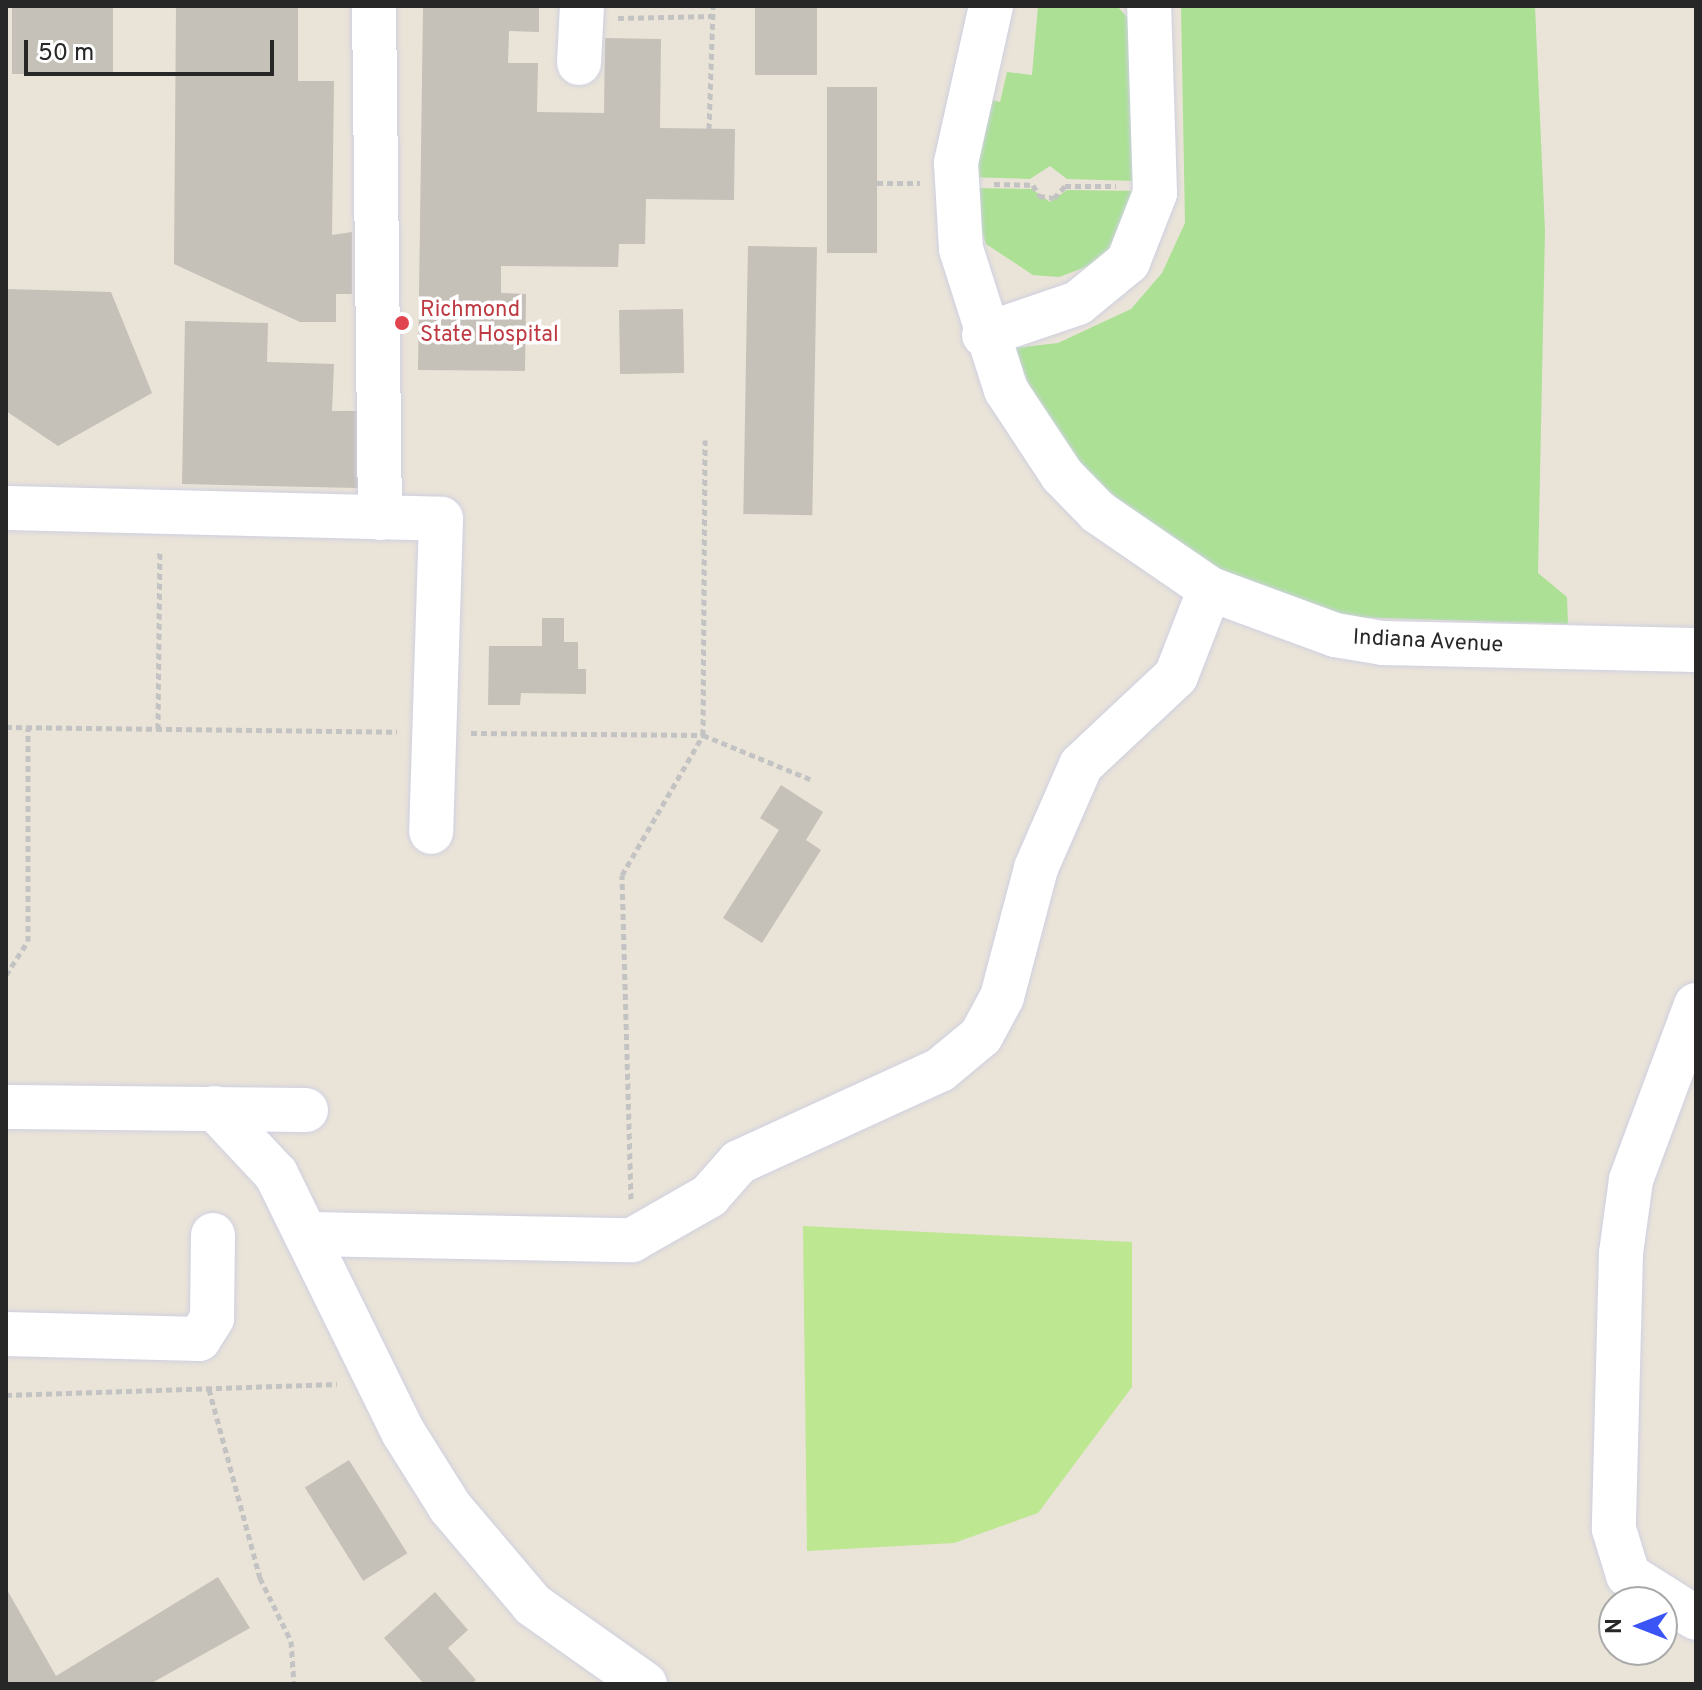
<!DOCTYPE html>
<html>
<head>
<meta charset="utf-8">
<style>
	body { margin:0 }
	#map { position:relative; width:1702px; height:1690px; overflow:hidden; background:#eae3d8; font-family:Overpass,sans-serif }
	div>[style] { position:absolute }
	.green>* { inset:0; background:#abe095 }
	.pitch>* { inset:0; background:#bee791 }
	.building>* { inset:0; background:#c5c0b8; transform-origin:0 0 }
	.path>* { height:5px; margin-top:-2.5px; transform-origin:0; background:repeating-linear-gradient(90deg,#c3c3c3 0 6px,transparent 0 10px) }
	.roads { filter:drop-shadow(0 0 2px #ced0e0) drop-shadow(0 0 2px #ced0e0) }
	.minor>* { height:44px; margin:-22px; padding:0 22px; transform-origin:22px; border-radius:22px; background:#fff }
	.dots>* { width:22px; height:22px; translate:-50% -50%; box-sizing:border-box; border:4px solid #fff; border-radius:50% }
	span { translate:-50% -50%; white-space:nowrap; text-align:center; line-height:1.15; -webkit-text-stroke:7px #fff; paint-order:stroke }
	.health-label { font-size:22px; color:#be3a42 }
	.left { translate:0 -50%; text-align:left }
	.street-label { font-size:22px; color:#272727 }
	.frame { position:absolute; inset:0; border:8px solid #272727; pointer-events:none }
	.north { position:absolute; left:1598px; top:1586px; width:80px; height:80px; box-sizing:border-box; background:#fff; border:2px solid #a9a9a9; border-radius:50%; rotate:270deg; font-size:22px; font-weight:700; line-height:32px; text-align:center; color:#272727 }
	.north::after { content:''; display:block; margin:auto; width:28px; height:36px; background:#3a54f5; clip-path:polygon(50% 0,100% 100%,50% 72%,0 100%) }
	.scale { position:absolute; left:24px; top:40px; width:250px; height:36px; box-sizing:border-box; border:4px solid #272727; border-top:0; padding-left:10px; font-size:24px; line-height:28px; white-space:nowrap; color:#272727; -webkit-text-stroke:6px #fff; paint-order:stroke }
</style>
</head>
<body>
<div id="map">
	<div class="green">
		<i style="clip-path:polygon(1038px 6px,1117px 6px,1128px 18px,1136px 181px,1067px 179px,1050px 166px,1030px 179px,967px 177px,985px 98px,1000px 102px,1007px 72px,1032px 75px)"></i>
		<i style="clip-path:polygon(1181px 6px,1535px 6px,1545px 231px,1538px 573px,1567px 597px,1568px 624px,1348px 617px,1272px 599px,1171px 543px,1098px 482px,1047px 427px,1014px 348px,1058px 343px,1131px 309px,1162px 273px,1185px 223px)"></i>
		<i style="clip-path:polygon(968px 188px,1032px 189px,1050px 202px,1067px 190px,1138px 191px,1128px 231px,1099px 262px,1059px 277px,1033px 275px,986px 244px)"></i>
	</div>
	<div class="pitch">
		<i style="clip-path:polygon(803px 1226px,1132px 1242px,1132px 1387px,1038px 1513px,954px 1543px,807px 1551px)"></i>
	</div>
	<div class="building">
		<i style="left:12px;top:6px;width:101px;height:68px"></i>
		<i style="clip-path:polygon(176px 6px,298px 6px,298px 81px,334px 81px,332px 235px,352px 232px,352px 294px,336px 294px,336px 322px,300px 322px,174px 264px)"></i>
		<i style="clip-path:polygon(423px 6px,539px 6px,539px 32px,509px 31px,508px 63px,538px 63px,537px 112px,604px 113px,605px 38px,661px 39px,660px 128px,735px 129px,734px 200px,646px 199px,645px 244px,619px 244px,618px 267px,501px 266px,501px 293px,526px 294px,525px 371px,418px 370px)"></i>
		<i style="left:755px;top:6px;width:62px;height:69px"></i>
		<i style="left:827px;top:87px;width:50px;height:166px"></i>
		<i style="left:748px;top:246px;width:69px;height:268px;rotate:1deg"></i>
		<i style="clip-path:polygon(6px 289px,111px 292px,152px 393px,58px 446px,6px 411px)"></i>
		<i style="left:683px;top:309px;width:64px;height:64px;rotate:89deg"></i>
		<i style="clip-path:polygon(185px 321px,268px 323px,267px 362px,334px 364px,332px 411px,360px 411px,358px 488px,182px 484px)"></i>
		<i style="clip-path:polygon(542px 618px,564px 618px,564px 642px,578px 642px,578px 669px,586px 669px,586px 694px,521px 693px,520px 705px,488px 705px,489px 646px,542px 646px)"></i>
		<i style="clip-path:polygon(781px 785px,823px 812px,806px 840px,821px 850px,762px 943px,723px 918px,779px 830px,760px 818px)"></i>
		<i style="left:349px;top:1460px;width:110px;height:52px;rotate:58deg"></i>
		<i style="clip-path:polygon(218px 1577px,250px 1628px,150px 1684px,6px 1684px,6px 1588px,56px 1676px)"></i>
		<i style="clip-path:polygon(435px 1592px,468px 1630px,448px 1648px,476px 1680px,471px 1684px,424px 1684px,384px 1638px)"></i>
	</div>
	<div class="path">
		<i style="left:618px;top:18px;width:95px;rotate:-1.2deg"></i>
		<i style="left:709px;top:129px;width:123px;rotate:-88.1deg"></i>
		<i style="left:877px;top:183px;width:43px"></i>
		<i style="left:994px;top:184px;width:39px;rotate:1deg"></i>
		<i style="left:1033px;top:185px;width:13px;rotate:61deg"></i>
		<i style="left:1039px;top:196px;width:15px;rotate:8deg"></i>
		<i style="left:1054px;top:198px;width:16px;rotate:-47deg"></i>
		<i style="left:1065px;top:186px;width:51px"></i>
		<i style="left:6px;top:727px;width:391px;rotate:0.7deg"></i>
		<i style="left:158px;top:729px;width:179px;rotate:-89.4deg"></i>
		<i style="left:471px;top:733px;width:232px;rotate:0.5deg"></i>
		<i style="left:703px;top:735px;width:116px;rotate:22.4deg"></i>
		<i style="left:6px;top:975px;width:40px;rotate:-57.1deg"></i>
		<i style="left:28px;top:941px;width:213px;rotate:-90deg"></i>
		<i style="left:631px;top:1199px;width:324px;rotate:-91.6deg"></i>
		<i style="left:622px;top:875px;width:162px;rotate:-59.9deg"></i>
		<i style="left:703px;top:735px;width:295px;rotate:-89.6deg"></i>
		<i style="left:209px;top:1389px;width:196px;rotate:74.9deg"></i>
		<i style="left:260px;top:1578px;width:70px;rotate:63.8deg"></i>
		<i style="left:291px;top:1641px;width:43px;rotate:86deg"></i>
		<i style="left:6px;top:1395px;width:331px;rotate:-1.9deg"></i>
	</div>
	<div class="roads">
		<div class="minor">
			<i style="left:374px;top:6px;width:512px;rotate:89.33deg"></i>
			<i style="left:991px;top:6px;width:161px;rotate:102.6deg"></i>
			<i style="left:956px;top:163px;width:86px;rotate:86.7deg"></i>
			<i style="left:961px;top:249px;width:148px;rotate:72.3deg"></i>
			<i style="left:1006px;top:390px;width:102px;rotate:56.6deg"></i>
			<i style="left:1062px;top:475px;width:52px;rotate:45.8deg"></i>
			<i style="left:1098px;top:512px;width:136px;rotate:34.5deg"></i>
			<i style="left:1210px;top:589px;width:133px;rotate:20.2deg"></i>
			<i style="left:1335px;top:635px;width:49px;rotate:9.5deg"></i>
			<i style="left:1383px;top:643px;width:313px;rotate:1.3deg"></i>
			<i style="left:579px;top:63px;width:57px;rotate:-87deg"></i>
			<i style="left:984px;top:335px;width:99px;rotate:-18.8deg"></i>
			<i style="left:1078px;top:303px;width:65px;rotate:-39.4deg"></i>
			<i style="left:1128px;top:262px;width:74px;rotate:-68.6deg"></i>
			<i style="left:1155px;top:193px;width:187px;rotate:-91.8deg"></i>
			<i style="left:6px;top:508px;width:435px;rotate:1.4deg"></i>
			<i style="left:441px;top:519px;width:313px;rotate:91.8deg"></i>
			<i style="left:1696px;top:1005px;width:187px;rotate:110.4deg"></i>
			<i style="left:1631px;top:1180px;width:74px;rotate:97.8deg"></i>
			<i style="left:1621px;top:1253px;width:276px;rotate:91.5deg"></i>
			<i style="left:1614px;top:1529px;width:48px;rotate:73.1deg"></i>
			<i style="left:1628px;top:1575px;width:80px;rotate:32.3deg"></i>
			<i style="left:6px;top:1107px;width:300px;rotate:0.6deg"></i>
			<i style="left:214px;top:1108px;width:91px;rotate:46.8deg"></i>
			<i style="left:276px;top:1174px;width:288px;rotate:63.8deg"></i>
			<i style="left:403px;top:1432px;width:89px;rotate:57.9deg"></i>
			<i style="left:450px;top:1507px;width:128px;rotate:49.7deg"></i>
			<i style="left:533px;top:1605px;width:137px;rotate:35.2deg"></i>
			<i style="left:306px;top:1234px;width:326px;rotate:1.1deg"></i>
			<i style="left:632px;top:1240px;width:89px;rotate:-29.7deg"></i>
			<i style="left:709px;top:1196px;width:45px;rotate:-48.6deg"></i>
			<i style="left:739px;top:1162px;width:221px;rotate:-24.6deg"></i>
			<i style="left:940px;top:1070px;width:53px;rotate:-39.7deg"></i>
			<i style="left:981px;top:1036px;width:44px;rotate:-61.7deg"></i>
			<i style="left:1002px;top:997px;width:133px;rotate:-75.2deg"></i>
			<i style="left:1036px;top:868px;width:112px;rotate:-66.4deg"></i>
			<i style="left:1081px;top:765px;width:130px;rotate:-43.1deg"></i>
			<i style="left:1176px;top:676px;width:93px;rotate:-68.7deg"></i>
			<i style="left:6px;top:1334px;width:193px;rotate:1.5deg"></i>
			<i style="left:199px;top:1339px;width:25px;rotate:-58deg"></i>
			<i style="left:212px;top:1318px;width:83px;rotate:-89.3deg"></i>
		</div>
	</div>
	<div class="dots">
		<i style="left:402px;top:323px;background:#e0444e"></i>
	</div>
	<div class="health-label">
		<span class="left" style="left:420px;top:323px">Richmond<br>State Hospital</span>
	</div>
	<div class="street-label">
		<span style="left:1428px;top:642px;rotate:3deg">Indiana Avenue</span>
	</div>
	<div class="frame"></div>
	<div class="north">N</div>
	<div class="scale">50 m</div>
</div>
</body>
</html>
